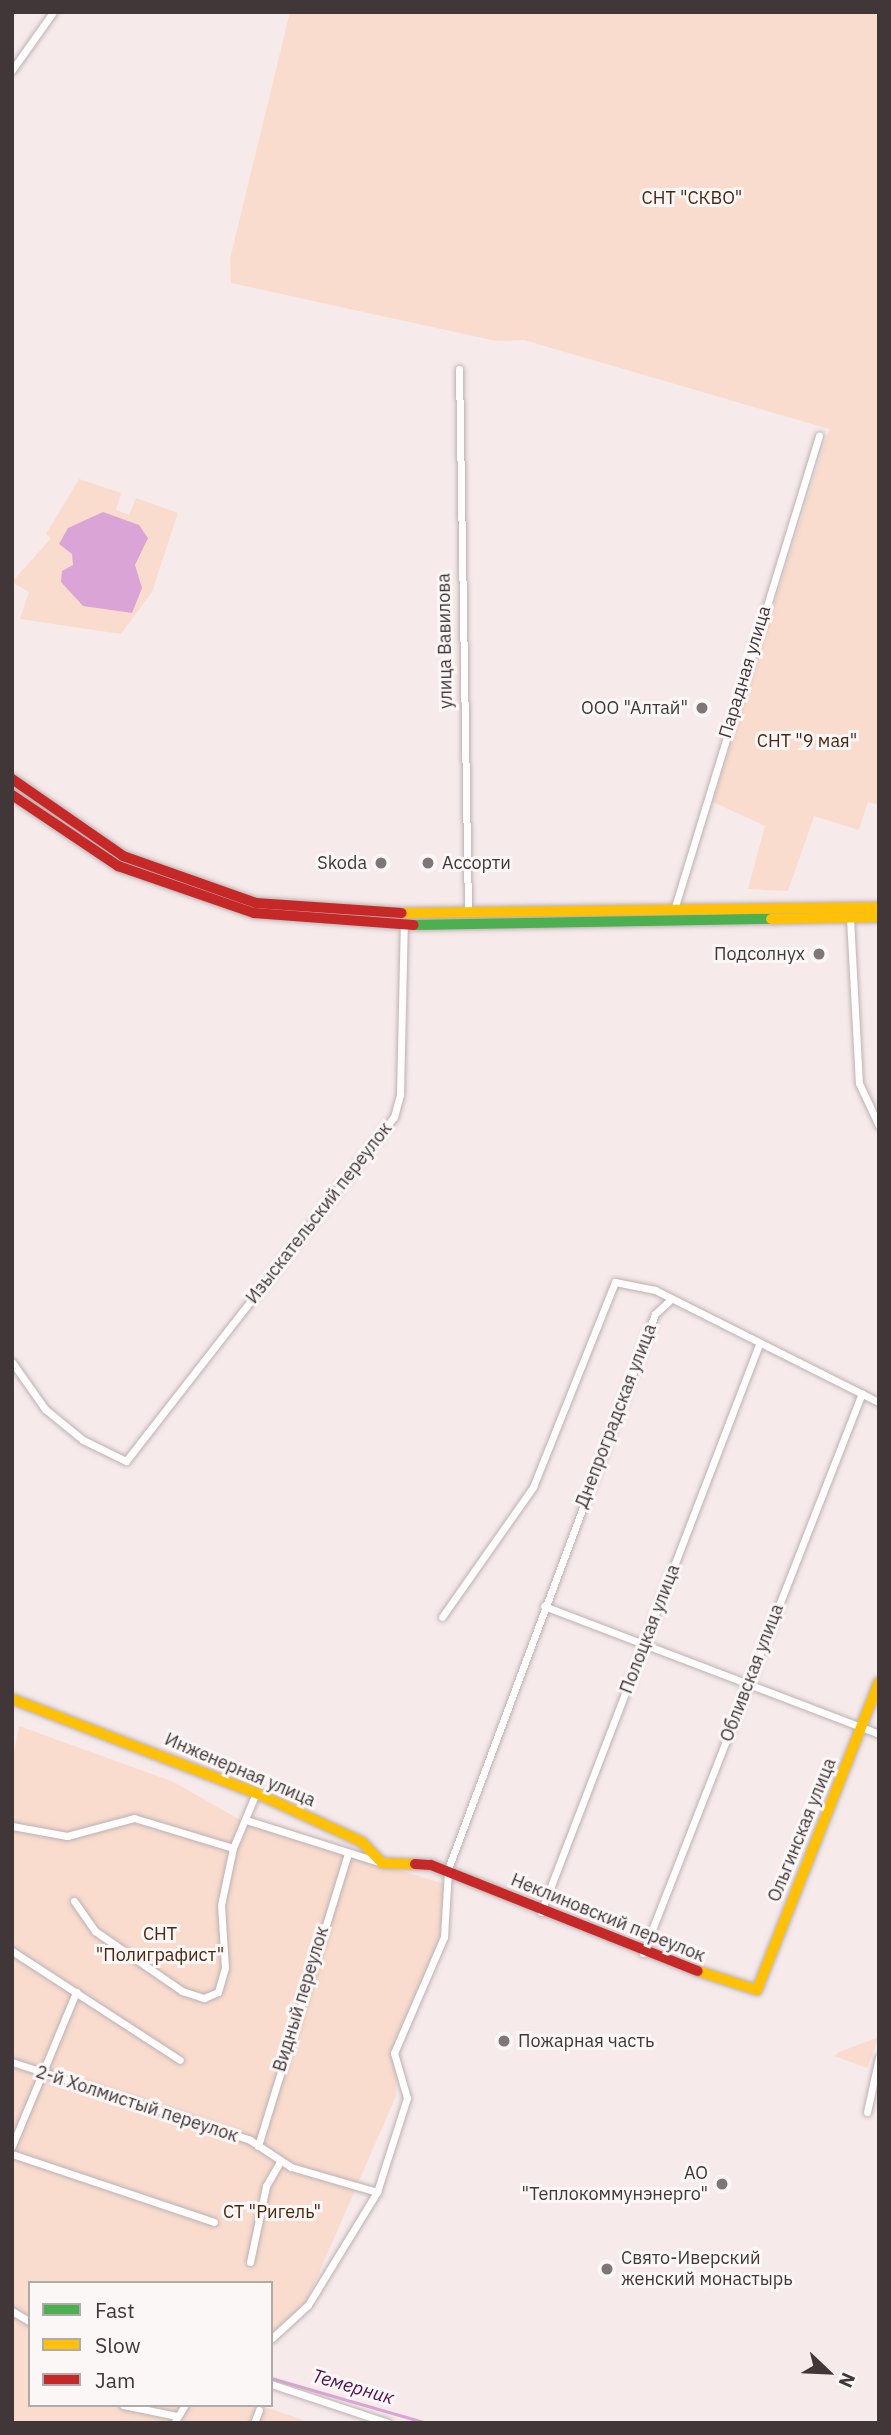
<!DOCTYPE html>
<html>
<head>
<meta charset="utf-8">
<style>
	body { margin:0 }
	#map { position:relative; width:891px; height:2435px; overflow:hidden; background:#f7eaeb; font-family:"IBM Plex Sans",sans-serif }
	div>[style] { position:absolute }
	.green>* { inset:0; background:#fadcce }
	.water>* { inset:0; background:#daa5d6 }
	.stream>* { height:2.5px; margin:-1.25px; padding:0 1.25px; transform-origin:1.25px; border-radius:1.25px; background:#daa5d6 }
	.roads { filter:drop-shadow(0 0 2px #bcb1b2) drop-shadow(0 0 2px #bcb1b2) }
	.street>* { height:7px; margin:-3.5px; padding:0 3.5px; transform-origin:3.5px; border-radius:3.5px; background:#fefcfc }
	.fast>* { height:10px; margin:-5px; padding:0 5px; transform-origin:5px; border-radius:5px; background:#4caf50 }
	.slow>* { height:10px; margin:-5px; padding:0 5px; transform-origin:5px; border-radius:5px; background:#ffc107 }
	.jam>* { height:10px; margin:-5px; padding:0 5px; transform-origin:5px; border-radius:5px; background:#c62828 }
	.dots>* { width:19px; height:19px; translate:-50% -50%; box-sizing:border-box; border:4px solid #fcf7f7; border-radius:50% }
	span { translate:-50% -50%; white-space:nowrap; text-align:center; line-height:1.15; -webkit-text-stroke:6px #fcf7f7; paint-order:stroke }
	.park-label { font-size:18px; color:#4a2711 }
	.street-label { font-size:18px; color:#413739 }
	.poi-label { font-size:18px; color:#413739 }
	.right { translate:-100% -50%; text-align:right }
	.left { translate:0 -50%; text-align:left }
	.water-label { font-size:19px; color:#501052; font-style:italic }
	.frame { position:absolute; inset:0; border:14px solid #413739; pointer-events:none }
	.legend { position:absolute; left:28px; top:2281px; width:245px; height:126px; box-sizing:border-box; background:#fcf7f7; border:2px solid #b1aaab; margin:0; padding:9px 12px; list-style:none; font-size:21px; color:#413739 }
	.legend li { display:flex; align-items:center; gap:14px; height:35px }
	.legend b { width:35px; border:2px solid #b1aaab }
	.north { position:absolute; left:793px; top:2337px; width:70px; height:70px; -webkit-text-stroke:5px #fcf7f7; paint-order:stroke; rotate:113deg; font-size:19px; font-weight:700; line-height:28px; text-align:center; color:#413739 }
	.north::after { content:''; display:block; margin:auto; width:24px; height:32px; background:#413739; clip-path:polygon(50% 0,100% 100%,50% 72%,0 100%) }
</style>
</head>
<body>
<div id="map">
	<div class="green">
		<i style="clip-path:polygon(290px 12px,879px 12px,879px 805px,868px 802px,859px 830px,814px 816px,788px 891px,748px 889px,765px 826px,713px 802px,829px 429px,524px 340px,496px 341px,231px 283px,230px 259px)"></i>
		<i style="clip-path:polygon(79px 479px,121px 493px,116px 510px,129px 515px,136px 498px,178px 513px,152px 592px,121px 634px,20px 619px,29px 592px,12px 582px,51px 538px,46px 534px)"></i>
		<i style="clip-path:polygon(19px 1726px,174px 1782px,249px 1825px,445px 1884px,440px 1937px,398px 2035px,396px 2096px,305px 2305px,271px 2339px,271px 2283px,30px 2283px,30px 2405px,259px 2405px,312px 2423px,12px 2423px,12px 1761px)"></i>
		<i style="clip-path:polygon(879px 2037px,867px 2068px,834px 2056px,839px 2052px)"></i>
	</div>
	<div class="water">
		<i style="clip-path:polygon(103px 512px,139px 525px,148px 538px,135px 565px,142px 588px,132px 613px,83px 606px,61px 582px,62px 571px,73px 565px,72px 554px,59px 544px,68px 528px)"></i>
	</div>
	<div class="stream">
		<i style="left:271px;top:2378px;width:162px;rotate:16.1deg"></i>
	</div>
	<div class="roads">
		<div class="street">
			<i style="left:12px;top:70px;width:71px;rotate:-54.7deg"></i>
			<i style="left:459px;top:369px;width:543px;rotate:89.05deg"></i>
			<i style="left:674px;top:910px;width:496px;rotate:-73deg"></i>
			<i style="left:850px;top:918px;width:165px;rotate:86.9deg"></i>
			<i style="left:859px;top:1083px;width:47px;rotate:65.1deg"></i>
			<i style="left:12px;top:1362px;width:57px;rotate:54.9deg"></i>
			<i style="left:45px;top:1409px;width:49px;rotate:39.2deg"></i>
			<i style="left:83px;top:1440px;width:48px;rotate:26deg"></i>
			<i style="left:126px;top:1461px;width:436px;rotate:-52.1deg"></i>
			<i style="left:394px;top:1117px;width:24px;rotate:-75deg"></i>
			<i style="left:400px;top:1094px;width:171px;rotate:-88.7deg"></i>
			<i style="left:544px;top:1606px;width:359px;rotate:20.9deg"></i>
			<i style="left:442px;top:1617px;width:159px;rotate:-55deg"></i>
			<i style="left:533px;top:1487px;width:221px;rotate:-68.2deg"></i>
			<i style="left:615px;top:1282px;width:41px;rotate:11.3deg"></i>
			<i style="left:655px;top:1290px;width:250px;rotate:26.6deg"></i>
			<i style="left:249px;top:1821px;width:139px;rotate:17.5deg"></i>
			<i style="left:12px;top:1826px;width:56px;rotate:10.3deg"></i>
			<i style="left:67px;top:1836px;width:69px;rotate:-15deg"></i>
			<i style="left:134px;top:1818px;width:103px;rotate:16.9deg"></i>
			<i style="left:74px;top:1901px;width:37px;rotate:55deg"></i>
			<i style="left:95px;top:1931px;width:106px;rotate:34.6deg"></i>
			<i style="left:182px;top:1991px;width:23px;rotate:18deg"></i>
			<i style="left:204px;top:1998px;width:15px;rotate:-23deg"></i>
			<i style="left:218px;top:1992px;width:25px;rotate:-74deg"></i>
			<i style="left:225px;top:1968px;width:63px;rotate:-93.6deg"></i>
			<i style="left:221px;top:1905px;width:58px;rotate:-78.1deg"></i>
			<i style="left:233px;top:1848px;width:60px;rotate:-67.3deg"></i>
			<i style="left:541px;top:1912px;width:605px;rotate:-68.99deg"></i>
			<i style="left:12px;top:1951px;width:200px;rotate:33deg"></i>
			<i style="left:643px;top:1953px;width:601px;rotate:-68.64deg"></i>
			<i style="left:12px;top:2062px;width:250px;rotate:18.1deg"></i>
			<i style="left:250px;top:2140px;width:49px;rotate:33.4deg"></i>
			<i style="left:291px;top:2167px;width:90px;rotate:16.2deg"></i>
			<i style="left:867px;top:2112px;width:56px;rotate:-77.7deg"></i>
			<i style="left:12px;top:2146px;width:167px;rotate:-67.4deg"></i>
			<i style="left:258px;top:2146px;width:307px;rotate:-72.9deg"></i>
			<i style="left:12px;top:2154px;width:213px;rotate:18.6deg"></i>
			<i style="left:250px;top:2262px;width:78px;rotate:-78.1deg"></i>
			<i style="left:266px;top:2186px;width:28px;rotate:-60deg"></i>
			<i style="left:12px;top:2311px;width:21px;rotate:31deg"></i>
			<i style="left:271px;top:2339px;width:50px;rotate:-42.6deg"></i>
			<i style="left:308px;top:2305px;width:132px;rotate:-58.6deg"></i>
			<i style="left:377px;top:2192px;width:99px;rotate:-72.3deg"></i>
			<i style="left:407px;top:2098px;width:47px;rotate:-106.1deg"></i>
			<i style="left:394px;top:2053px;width:126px;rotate:-66.7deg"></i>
			<i style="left:444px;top:1937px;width:68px;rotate:-86.6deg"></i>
			<i style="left:448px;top:1869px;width:592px;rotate:-69.55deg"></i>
			<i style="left:655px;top:1314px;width:21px;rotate:-43deg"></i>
			<i style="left:271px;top:2384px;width:123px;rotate:18.4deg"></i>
			<i style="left:123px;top:2405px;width:55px;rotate:11.5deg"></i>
			<i style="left:174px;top:2423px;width:21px;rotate:-59deg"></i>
			<i style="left:254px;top:2423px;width:14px;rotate:-69deg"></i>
		</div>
		<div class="fast">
			<i style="left:414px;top:925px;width:357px;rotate:-1deg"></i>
		</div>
		<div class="slow">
			<i style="left:402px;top:913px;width:477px;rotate:-0.7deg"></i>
			<i style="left:771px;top:919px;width:108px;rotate:-1.1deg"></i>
			<i style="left:12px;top:1699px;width:261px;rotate:21.1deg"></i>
			<i style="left:256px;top:1793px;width:117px;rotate:24.8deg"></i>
			<i style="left:362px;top:1842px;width:29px;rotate:46deg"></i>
			<i style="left:382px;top:1863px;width:33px;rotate:2deg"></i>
			<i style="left:698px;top:1971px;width:62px;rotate:17.9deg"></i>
			<i style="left:757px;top:1990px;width:331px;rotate:-68.4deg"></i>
		</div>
		<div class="jam">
			<i style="left:12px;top:779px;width:135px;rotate:34.7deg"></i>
			<i style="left:123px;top:856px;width:141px;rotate:19.5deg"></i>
			<i style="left:256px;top:903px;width:146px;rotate:3.9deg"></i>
			<i style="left:12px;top:795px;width:128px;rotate:33.8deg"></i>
			<i style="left:118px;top:866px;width:144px;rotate:19.1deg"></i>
			<i style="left:254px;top:913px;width:160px;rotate:4.3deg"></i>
			<i style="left:415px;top:1864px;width:16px;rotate:4deg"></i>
			<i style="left:431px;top:1865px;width:287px;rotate:21.7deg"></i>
		</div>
	</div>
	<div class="dots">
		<i style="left:702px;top:708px;background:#817677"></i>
		<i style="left:381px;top:863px;background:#817677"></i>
		<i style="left:428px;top:863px;background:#817677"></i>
		<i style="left:819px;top:954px;background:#817677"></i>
		<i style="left:504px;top:2041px;background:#817677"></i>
		<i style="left:722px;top:2184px;background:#817677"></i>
		<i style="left:607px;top:2269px;background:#817677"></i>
	</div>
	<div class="park-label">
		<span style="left:692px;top:198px">СНТ "СКВО"</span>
		<span style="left:807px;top:741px">СНТ "9 мая"</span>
		<span style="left:160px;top:1945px">СНТ<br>"Полиграфист"</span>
		<span style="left:272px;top:2212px">СТ "Ригель"</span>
	</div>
	<div class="street-label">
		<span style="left:445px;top:641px;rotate:-91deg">улица Вавилова</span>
		<span style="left:745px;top:672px;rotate:-73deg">Парадная улица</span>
		<span style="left:319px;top:1213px;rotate:-52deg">Изыскательский переулок</span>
		<span style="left:616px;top:1416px;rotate:-69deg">Днепроградская улица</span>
		<span style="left:650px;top:1629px;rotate:-69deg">Полоцкая улица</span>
		<span style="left:752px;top:1673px;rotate:-69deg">Обливская улица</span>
		<span style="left:240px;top:1770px;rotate:23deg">Инженерная улица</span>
		<span style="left:802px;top:1830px;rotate:-68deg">Ольгинская улица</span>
		<span style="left:608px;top:1918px;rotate:22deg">Неклиновский переулок</span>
		<span style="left:301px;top:1999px;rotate:-73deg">Видный переулок</span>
		<span style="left:137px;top:2104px;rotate:18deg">2-й Холмистый переулок</span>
	</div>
	<div class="poi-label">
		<span class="right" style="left:688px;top:708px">ООО "Алтай"</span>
		<span class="right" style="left:367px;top:863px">Skoda</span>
		<span class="left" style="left:442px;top:863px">Ассорти</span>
		<span class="right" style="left:805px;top:954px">Подсолнух</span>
		<span class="left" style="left:518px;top:2041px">Пожарная часть</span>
		<span class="right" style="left:708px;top:2184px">АО<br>"Теплокоммунэнерго"</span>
		<span class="left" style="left:621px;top:2269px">Свято-Иверский<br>женский монастырь</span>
	</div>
	<div class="water-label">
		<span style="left:353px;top:2387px;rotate:16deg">Темерник</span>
	</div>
	<div class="frame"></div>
	<ul class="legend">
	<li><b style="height:9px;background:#4caf50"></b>Fast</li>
	<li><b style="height:9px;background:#ffc107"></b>Slow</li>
	<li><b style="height:9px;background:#c62828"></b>Jam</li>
	</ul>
	<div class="north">N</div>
</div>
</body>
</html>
